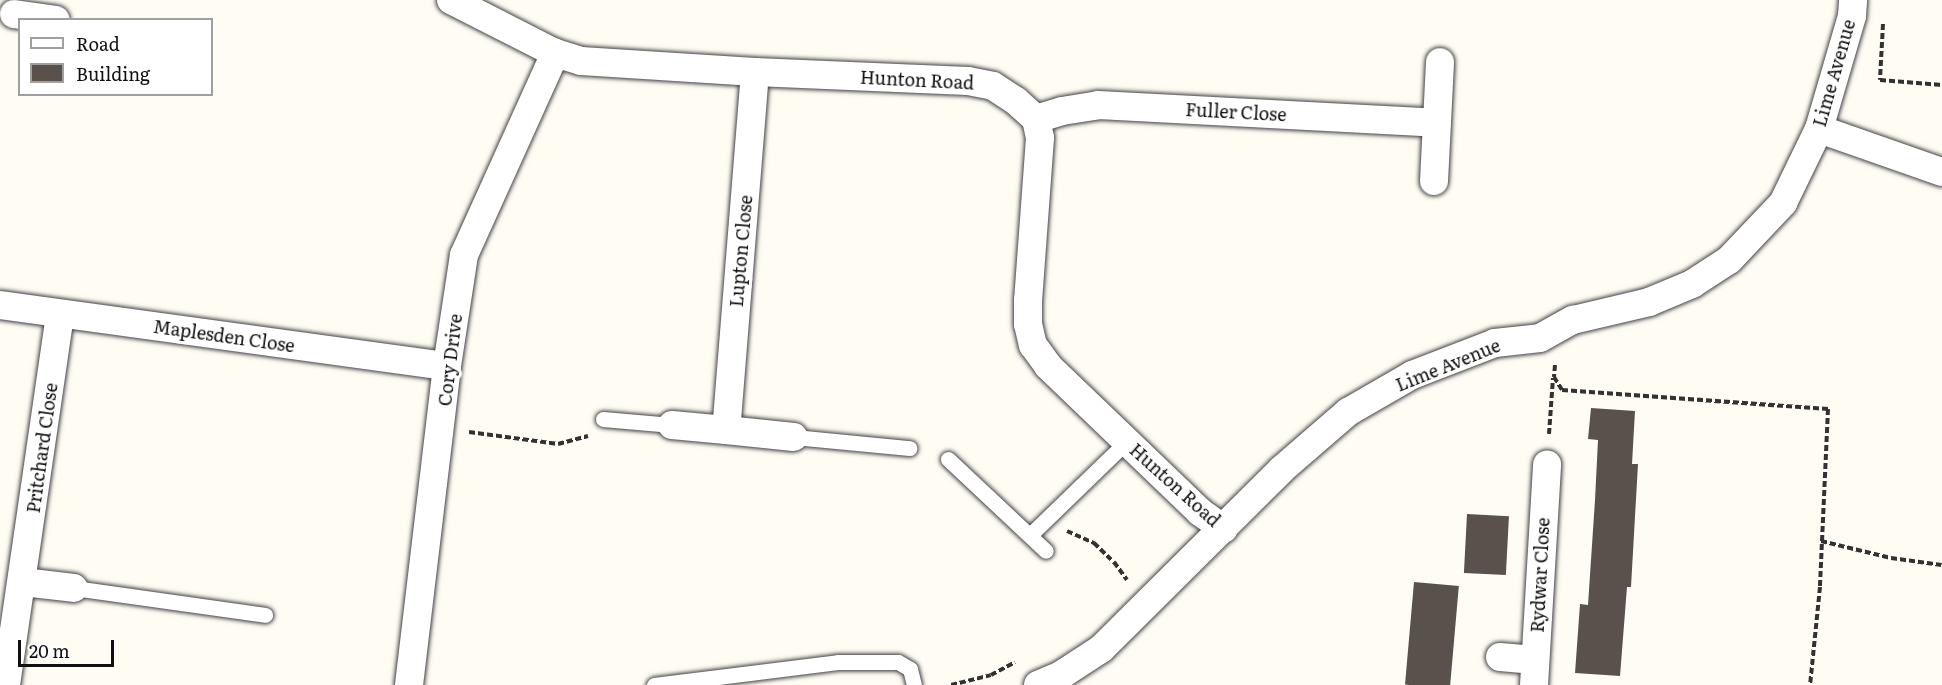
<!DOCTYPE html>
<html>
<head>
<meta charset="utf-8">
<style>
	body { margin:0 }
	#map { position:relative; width:1942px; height:685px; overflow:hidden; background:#fffcf4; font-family:Literata,serif }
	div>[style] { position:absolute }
	.building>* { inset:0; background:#5a504c; transform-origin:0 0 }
	.path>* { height:4px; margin-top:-2px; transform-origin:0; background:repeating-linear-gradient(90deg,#323232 0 6px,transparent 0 9px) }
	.roads { filter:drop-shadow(0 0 2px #434343) drop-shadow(0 0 2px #434343) }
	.service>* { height:15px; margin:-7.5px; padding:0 7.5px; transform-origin:7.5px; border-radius:7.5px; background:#fff }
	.minor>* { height:28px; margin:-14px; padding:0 14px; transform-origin:14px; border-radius:14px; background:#fff }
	span { translate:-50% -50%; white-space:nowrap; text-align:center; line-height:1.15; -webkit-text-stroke:6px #fff; paint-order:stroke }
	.street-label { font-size:18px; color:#101010 }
	.legend { position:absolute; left:18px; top:18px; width:195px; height:78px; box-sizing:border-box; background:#fff; border:2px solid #9f9f9f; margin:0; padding:8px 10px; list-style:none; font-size:18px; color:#101010 }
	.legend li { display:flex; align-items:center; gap:12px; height:30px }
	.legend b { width:30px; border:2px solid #9f9f9f }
	.scale { position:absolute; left:18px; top:640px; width:96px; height:27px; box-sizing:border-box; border:3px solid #101010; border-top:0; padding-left:8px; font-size:18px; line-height:21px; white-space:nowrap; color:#101010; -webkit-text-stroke:4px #fff; paint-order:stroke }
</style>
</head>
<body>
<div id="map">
	<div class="building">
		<i style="clip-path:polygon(1591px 408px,1635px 411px,1632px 464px,1638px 464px,1631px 587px,1627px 587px,1620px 676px,1575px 673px,1580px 604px,1588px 605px,1595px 500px,1598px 440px,1588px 439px)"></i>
		<i style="left:1467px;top:514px;width:42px;height:59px;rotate:3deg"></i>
		<i style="left:1414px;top:582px;width:45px;height:103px;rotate:5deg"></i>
	</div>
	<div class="path">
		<i style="left:1883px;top:24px;width:56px;rotate:93.1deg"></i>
		<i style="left:1880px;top:80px;width:62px;rotate:4.6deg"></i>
		<i style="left:1555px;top:365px;width:12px;rotate:95deg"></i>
		<i style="left:1554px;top:377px;width:15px;rotate:58deg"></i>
		<i style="left:1562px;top:390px;width:267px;rotate:4.1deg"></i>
		<i style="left:1828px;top:409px;width:178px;rotate:92.6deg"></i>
		<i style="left:1820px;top:587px;width:99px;rotate:95.8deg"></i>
		<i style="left:469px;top:432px;width:90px;rotate:7.7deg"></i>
		<i style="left:558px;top:444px;width:31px;rotate:-15deg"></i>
		<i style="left:1549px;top:434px;width:56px;rotate:-85.9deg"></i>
		<i style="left:1067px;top:531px;width:30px;rotate:24deg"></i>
		<i style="left:1094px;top:543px;width:28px;rotate:44deg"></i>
		<i style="left:1114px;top:562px;width:22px;rotate:54deg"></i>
		<i style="left:1821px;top:541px;width:72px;rotate:13.7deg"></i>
		<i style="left:1891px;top:558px;width:51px;rotate:7.8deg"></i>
		<i style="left:951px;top:685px;width:41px;rotate:-14deg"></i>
		<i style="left:991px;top:675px;width:27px;rotate:-28deg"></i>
	</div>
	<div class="roads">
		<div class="service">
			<i style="left:603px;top:419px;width:69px;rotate:5deg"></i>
			<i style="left:794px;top:437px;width:116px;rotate:5.5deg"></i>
			<i style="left:948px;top:459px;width:134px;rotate:43.2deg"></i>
			<i style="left:1030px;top:535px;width:135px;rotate:-44.1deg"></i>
			<i style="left:74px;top:588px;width:193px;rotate:8deg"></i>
			<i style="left:654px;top:685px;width:185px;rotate:-7.1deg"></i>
			<i style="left:838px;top:662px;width:60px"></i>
			<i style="left:898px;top:662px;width:14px;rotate:30deg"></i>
			<i style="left:910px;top:669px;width:16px;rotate:76deg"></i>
		</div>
		<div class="minor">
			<i style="left:451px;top:0;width:117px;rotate:27deg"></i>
			<i style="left:555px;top:53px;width:27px;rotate:17deg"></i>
			<i style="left:581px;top:61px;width:174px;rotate:3.6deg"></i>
			<i style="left:755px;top:72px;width:213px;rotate:2.4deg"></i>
			<i style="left:968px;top:81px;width:25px;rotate:11deg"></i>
			<i style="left:993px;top:86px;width:27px;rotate:33deg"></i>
			<i style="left:1016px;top:101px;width:27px;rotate:42deg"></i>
			<i style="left:1036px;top:119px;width:19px;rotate:78deg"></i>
			<i style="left:1040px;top:138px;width:162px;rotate:94.2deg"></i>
			<i style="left:1028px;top:300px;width:24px;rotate:90deg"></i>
			<i style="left:1028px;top:324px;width:22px;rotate:77deg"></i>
			<i style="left:1033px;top:345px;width:26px;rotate:54deg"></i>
			<i style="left:1048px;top:366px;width:211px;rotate:43.8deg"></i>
			<i style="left:1200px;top:512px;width:29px;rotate:35deg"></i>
			<i style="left:14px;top:14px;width:42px;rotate:8.1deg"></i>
			<i style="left:755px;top:72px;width:359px;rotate:94.6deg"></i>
			<i style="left:726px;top:430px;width:68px;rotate:5.9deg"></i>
			<i style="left:1036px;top:119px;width:27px;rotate:-17deg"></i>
			<i style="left:1062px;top:111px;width:36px;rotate:-9deg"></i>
			<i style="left:1098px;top:105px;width:339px;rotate:3deg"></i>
			<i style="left:1819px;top:129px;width:130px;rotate:19.3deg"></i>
			<i style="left:1434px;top:181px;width:119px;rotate:-87.1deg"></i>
			<i style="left:0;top:305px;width:451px;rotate:7.8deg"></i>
			<i style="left:672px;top:425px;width:54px;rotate:5.3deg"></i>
			<i style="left:23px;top:582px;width:51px;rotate:6.7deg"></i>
			<i style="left:1500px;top:657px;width:35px;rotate:5deg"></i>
			<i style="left:6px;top:685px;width:375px;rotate:-81.7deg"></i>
			<i style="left:409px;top:685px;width:321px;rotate:-83.2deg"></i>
			<i style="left:447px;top:366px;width:112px;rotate:-81.3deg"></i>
			<i style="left:464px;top:255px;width:222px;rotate:-65.7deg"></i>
			<i style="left:1038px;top:685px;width:25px;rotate:-23deg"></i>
			<i style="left:1061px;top:675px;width:48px;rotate:-33deg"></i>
			<i style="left:1101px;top:649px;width:254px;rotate:-44.8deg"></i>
			<i style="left:1281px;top:470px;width:89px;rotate:-40.9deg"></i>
			<i style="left:1348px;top:412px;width:74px;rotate:-30deg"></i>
			<i style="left:1412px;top:375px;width:89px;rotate:-21.1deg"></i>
			<i style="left:1495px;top:343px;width:45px;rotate:-6.3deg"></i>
			<i style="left:1540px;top:338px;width:38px;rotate:-29deg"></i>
			<i style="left:1573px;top:320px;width:78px;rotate:-13.3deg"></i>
			<i style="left:1649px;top:302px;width:47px;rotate:-22.7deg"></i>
			<i style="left:1692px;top:284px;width:44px;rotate:-33deg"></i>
			<i style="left:1729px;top:260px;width:79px;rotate:-46.5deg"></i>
			<i style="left:1783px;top:203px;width:82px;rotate:-64.1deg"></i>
			<i style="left:1819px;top:129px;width:118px;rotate:-73.7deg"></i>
			<i style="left:1852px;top:16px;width:16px;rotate:-86deg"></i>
			<i style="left:1534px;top:685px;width:221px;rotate:-86.6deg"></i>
		</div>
	</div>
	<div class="street-label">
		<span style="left:1834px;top:73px;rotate:-74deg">Lime Avenue</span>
		<span style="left:917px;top:80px;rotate:3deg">Hunton Road</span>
		<span style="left:1236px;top:112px;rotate:3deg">Fuller Close</span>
		<span style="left:741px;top:251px;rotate:-85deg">Lupton Close</span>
		<span style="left:224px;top:336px;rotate:8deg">Maplesden Close</span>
		<span style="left:450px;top:360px;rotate:-83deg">Cory Drive</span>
		<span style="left:1448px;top:365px;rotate:-22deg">Lime Avenue</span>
		<span style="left:42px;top:448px;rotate:-82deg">Pritchard Close</span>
		<span style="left:1175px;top:485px;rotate:42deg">Hunton Road</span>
		<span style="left:1540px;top:575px;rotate:-87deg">Rydwar Close</span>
	</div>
	<ul class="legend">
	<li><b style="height:8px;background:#fff"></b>Road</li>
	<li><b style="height:16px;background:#5a504c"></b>Building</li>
	</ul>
	<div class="scale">20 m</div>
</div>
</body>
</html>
